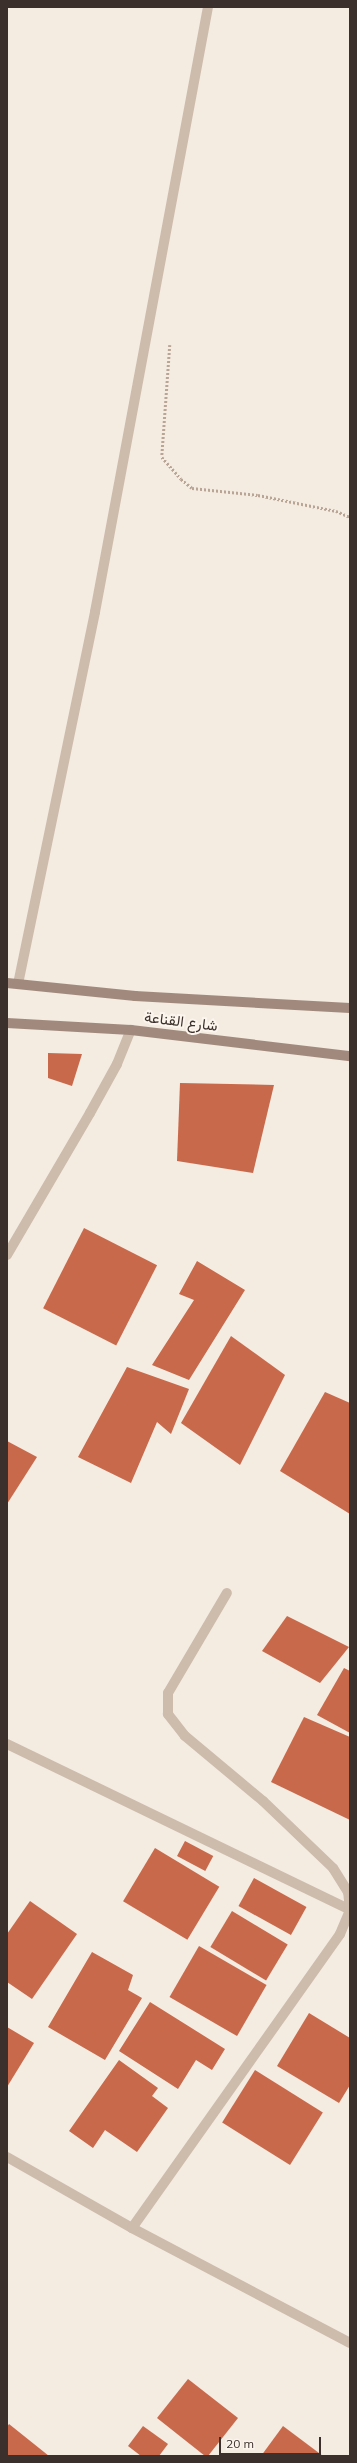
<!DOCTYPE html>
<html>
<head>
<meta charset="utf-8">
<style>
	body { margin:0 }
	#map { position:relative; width:357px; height:2463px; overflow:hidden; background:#f4ebe1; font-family:Mulish,Vazirmatn,sans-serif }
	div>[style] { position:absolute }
	.building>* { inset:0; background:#c8694b; transform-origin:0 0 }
	.path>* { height:2.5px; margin-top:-1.25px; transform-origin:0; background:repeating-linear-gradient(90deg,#b9a596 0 2px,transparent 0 4px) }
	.street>* { height:10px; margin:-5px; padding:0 5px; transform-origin:5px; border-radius:5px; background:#cdbbac }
	.secondary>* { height:10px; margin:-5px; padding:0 5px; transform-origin:5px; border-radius:5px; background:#a18a7d }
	span { translate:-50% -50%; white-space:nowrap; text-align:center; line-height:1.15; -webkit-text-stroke:4px #fbf5ee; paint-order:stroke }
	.street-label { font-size:15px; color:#3b302b }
	.frame { position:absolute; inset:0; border:8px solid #3b302b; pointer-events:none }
	.scale { position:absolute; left:219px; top:2437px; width:102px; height:18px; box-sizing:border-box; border:2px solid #3b302b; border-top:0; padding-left:5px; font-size:12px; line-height:14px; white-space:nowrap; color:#3b302b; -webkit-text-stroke:3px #fbf5ee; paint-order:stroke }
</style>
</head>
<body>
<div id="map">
	<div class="building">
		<i style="clip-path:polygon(48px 1053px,82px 1054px,72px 1086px,48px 1078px)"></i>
		<i style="clip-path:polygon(180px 1083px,274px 1085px,253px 1173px,177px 1161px)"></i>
		<i style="left:84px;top:1228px;width:82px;height:90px;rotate:27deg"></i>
		<i style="clip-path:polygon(197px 1261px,245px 1290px,189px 1380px,152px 1365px,194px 1300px,179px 1294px)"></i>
		<i style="clip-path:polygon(231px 1336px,285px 1375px,240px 1465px,181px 1423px)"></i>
		<i style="clip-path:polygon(127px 1367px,189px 1389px,171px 1434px,157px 1422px,131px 1483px,78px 1457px)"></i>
		<i style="clip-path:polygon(325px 1392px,350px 1403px,350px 1514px,280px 1471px)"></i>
		<i style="clip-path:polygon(7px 1441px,37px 1457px,7px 1504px)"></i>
		<i style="clip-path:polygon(287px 1616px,349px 1647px,320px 1683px,262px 1651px)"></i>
		<i style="clip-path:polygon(344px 1668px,350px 1671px,350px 1733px,317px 1715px)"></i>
		<i style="clip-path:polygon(304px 1717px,350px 1737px,350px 1820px,271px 1782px)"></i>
		<i style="left:185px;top:1841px;width:32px;height:17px;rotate:28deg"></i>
		<i style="left:155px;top:1848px;width:75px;height:62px;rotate:31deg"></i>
		<i style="left:254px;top:1878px;width:60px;height:32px;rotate:29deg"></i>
		<i style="clip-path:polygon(30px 1901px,77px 1934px,32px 1999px,7px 1982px,7px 1934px)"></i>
		<i style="left:232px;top:1911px;width:65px;height:42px;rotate:31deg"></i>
		<i style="left:199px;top:1946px;width:78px;height:59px;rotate:30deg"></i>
		<i style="clip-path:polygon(92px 1952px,133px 1975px,128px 1990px,142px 1998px,105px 2060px,48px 2027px)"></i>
		<i style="clip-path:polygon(150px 2002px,225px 2049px,212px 2070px,196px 2060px,178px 2089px,119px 2051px)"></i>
		<i style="clip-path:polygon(309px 2013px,350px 2038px,350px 2085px,339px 2103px,277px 2066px)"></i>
		<i style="clip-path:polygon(7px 2027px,34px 2043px,7px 2087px)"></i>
		<i style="clip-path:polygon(119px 2060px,158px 2088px,152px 2096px,168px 2108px,137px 2152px,105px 2130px,93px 2148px,69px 2131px)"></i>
		<i style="left:255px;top:2070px;width:80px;height:62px;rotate:32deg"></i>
		<i style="clip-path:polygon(188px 2379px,238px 2418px,208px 2456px,205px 2456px,157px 2418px)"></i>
		<i style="clip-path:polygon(9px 2424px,49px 2456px,7px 2456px,7px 2427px)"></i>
		<i style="clip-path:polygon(143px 2426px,168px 2444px,159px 2456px,141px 2456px,128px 2446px)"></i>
		<i style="clip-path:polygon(283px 2426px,323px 2456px,261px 2456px)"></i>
	</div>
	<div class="path">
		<i style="left:170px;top:345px;width:112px;rotate:94.1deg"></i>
		<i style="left:162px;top:457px;width:29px;rotate:49deg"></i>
		<i style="left:181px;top:479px;width:14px;rotate:39deg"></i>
		<i style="left:192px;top:488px;width:66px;rotate:6.1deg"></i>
		<i style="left:258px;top:495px;width:80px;rotate:11.6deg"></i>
		<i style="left:336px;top:511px;width:15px;rotate:23deg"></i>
	</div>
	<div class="street">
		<i style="left:18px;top:984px;width:380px;rotate:-78.3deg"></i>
		<i style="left:95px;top:612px;width:615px;rotate:-79.42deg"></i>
		<i style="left:7px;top:1255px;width:164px;rotate:-59.7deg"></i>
		<i style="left:90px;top:1113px;width:56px;rotate:-61.1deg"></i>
		<i style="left:117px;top:1064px;width:37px;rotate:-68deg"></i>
		<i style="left:7px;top:1744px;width:381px;rotate:25.8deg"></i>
		<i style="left:7px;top:2157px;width:144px;rotate:29.6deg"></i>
		<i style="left:132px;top:2228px;width:246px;rotate:27.8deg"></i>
		<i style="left:132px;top:2228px;width:360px;rotate:-54.7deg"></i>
		<i style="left:340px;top:1934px;width:26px;rotate:-67deg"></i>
		<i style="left:350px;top:1910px;width:18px;rotate:-96deg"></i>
		<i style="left:348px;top:1892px;width:28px;rotate:-122deg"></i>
		<i style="left:333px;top:1868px;width:97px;rotate:-136.3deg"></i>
		<i style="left:263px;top:1801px;width:102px;rotate:-140.2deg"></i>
		<i style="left:185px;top:1736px;width:28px;rotate:-128deg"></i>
		<i style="left:168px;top:1714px;width:21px;rotate:-90deg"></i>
		<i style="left:168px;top:1693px;width:116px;rotate:-59.5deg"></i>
	</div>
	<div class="secondary">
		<i style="left:7px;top:983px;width:129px;rotate:5.8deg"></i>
		<i style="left:135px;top:996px;width:215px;rotate:3.2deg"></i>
		<i style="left:7px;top:1023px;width:124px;rotate:3.2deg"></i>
		<i style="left:131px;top:1030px;width:221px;rotate:6.8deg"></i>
	</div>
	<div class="street-label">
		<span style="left:181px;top:1021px;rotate:7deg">شارع القناعة</span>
	</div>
	<div class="frame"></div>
	<div class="scale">20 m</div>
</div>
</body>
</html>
